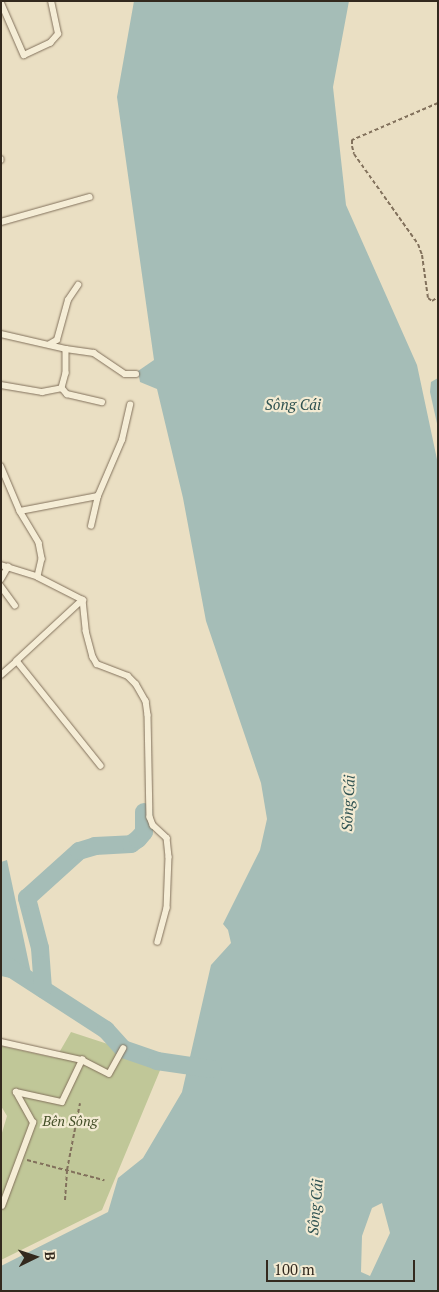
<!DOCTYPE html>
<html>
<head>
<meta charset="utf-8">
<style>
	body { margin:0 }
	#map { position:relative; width:439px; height:1292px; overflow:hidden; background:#eadfc3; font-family:"PT Serif",serif }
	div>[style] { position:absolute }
	.green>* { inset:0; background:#c0c798 }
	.water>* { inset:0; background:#a5bdb7 }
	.river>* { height:18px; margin:-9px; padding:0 9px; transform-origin:9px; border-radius:9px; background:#a5bdb7 }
	.path>* { height:2px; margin-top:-1px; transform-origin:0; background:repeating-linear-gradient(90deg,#82715c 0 4px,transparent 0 6.5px) }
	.roads { filter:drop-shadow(0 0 1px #82715c) drop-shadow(0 0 1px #82715c) }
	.service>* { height:5.5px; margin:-2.75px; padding:0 2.75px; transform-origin:2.75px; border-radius:2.75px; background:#f5edd6 }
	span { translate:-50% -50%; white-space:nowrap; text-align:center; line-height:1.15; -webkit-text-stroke:4.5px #f2ead2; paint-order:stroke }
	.park-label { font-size:14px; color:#434e27; font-style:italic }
	.water-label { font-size:15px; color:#2f5251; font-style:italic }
	.frame { position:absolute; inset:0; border:2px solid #33291e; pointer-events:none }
	.north { position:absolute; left:10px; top:1232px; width:50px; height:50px; -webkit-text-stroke:4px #f2ead2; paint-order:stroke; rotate:86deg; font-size:14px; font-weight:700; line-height:20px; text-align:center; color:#33291e }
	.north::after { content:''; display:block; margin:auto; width:18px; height:22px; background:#33291e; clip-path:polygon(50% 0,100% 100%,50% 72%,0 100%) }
	.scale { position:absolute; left:266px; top:1260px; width:149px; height:22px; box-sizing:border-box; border:2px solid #33291e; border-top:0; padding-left:6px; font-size:15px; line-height:18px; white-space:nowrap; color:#33291e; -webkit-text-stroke:4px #f2ead2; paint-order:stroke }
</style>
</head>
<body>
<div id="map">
	<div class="green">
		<i style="clip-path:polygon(71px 1032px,123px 1049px,161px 1068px,102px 1210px,1px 1260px,1px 1136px,7px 1116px,1px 1106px,1px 1046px,56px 1058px)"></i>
	</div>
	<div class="water">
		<i style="clip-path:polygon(evenodd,134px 1px,349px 1px,333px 87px,346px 205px,417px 365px,438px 464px,438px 1291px,1px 1291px,1px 1266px,108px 1212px,118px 1178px,143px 1158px,182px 1092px,211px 965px,231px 943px,228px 930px,223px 924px,260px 850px,267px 819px,261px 783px,206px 621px,183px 498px,157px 389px,140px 382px,138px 371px,154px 360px,117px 97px,134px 1px,382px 1203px,390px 1233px,370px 1276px,361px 1272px,362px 1236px,372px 1208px,382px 1203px)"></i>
		<i style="clip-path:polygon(438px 378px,438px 428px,430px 392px,431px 382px)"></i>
		<i style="clip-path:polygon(7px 860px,33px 983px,1px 976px,1px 862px)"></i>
	</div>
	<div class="river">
		<i style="left:1px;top:962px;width:125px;rotate:32.9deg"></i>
		<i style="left:106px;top:1030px;width:25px;rotate:48deg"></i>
		<i style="left:123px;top:1049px;width:36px;rotate:19deg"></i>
		<i style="left:157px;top:1061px;width:56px;rotate:8.3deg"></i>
		<i style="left:43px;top:989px;width:41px;rotate:-94.2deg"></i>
		<i style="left:40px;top:948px;width:52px;rotate:-104.6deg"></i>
		<i style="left:27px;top:898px;width:70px;rotate:-42.1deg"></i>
		<i style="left:79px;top:851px;width:17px;rotate:-17deg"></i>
		<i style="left:95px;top:846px;width:36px;rotate:-3deg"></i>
		<i style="left:131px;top:844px;width:9px;rotate:-36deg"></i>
		<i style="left:138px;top:839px;width:9px;rotate:-49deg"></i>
		<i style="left:144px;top:832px;width:20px;rotate:-90deg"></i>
	</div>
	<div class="path">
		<i style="left:438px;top:103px;width:94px;rotate:156.7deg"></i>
		<i style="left:352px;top:140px;width:6px;rotate:90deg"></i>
		<i style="left:352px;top:146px;width:8px;rotate:76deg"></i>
		<i style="left:354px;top:154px;width:110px;rotate:54.6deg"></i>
		<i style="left:418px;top:244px;width:12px;rotate:70deg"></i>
		<i style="left:422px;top:255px;width:43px;rotate:82.1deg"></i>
		<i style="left:428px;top:298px;width:5px;rotate:37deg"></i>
		<i style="left:432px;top:301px;width:7px;rotate:-34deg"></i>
		<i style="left:27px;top:1160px;width:80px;rotate:14.6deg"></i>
		<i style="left:65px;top:1200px;width:30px;rotate:-86deg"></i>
		<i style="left:67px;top:1170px;width:68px;rotate:-79deg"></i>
	</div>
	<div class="roads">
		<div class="service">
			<i style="left:1px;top:2px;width:58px;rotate:66.5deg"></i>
			<i style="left:24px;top:55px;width:29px;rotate:-25deg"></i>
			<i style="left:50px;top:43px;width:12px;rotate:-48deg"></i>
			<i style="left:58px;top:34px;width:34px;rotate:-102deg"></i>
			<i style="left:1px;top:159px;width:1px;rotate:90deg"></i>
			<i style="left:1px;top:222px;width:92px;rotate:-15.7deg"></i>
			<i style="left:1px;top:334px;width:67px;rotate:13deg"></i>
			<i style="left:66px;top:349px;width:28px;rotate:8deg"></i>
			<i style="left:94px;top:353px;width:37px;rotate:34deg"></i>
			<i style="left:125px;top:374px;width:11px"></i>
			<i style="left:50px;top:344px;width:8px;rotate:-30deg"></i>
			<i style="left:57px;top:340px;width:41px;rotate:-74.6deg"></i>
			<i style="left:68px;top:300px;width:18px;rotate:-56deg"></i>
			<i style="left:66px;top:349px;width:24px;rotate:90deg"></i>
			<i style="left:66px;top:373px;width:16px;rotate:105deg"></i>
			<i style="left:62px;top:388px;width:8px;rotate:50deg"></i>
			<i style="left:67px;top:394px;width:36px;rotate:13deg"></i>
			<i style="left:1px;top:385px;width:42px;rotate:9.7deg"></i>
			<i style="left:42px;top:392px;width:20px;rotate:-11deg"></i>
			<i style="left:1px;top:466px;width:49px;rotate:67.1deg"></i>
			<i style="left:20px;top:511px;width:37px;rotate:59deg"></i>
			<i style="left:39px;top:543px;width:16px;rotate:79deg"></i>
			<i style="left:42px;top:559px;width:18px;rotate:103deg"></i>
			<i style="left:38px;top:577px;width:39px;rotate:-163deg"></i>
			<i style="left:20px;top:511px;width:79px;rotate:-10.9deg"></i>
			<i style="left:91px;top:526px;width:31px;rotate:-77deg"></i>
			<i style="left:98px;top:496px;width:61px;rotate:-66.8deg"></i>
			<i style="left:122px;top:440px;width:36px;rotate:-77deg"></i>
			<i style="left:38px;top:577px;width:51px;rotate:27.1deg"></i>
			<i style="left:1px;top:579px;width:14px;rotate:-60deg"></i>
			<i style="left:1px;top:586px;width:24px;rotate:54deg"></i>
			<i style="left:83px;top:600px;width:31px;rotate:84deg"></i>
			<i style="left:86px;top:631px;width:27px;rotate:75deg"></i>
			<i style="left:93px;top:657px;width:8px;rotate:60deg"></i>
			<i style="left:97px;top:664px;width:33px;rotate:21deg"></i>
			<i style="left:128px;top:676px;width:11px;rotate:45deg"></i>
			<i style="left:136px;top:684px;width:20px;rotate:60deg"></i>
			<i style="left:146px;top:701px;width:14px;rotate:82deg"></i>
			<i style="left:148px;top:715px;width:102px;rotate:88.9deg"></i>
			<i style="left:150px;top:817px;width:9px;rotate:69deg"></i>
			<i style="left:153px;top:825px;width:19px;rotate:43deg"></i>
			<i style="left:167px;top:838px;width:19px;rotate:84deg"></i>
			<i style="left:169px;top:857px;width:51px;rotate:92.2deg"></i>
			<i style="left:167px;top:908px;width:35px;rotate:105deg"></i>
			<i style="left:83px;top:600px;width:90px;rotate:137.3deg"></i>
			<i style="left:17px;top:661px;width:134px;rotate:51.3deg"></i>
			<i style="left:1px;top:675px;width:21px;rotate:-41deg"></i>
			<i style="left:1px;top:1042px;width:83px;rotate:12.5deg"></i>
			<i style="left:2px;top:1206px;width:89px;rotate:-69.5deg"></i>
			<i style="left:33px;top:1123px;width:35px;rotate:-119deg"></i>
			<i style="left:16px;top:1092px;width:47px;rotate:12.3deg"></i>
			<i style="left:62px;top:1102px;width:47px;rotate:-64.5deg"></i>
			<i style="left:82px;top:1060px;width:30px;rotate:27deg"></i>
			<i style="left:109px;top:1074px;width:29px;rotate:-61deg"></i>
		</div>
	</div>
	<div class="park-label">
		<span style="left:70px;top:1121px">Bên Sông</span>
	</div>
	<div class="water-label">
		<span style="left:293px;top:405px">Sông Cái</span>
		<span style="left:348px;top:803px;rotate:-87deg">Sông Cái</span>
		<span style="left:315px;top:1207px;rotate:-85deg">Sông Cái</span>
	</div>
	<div class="frame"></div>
	<div class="north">B</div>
	<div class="scale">100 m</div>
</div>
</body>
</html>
